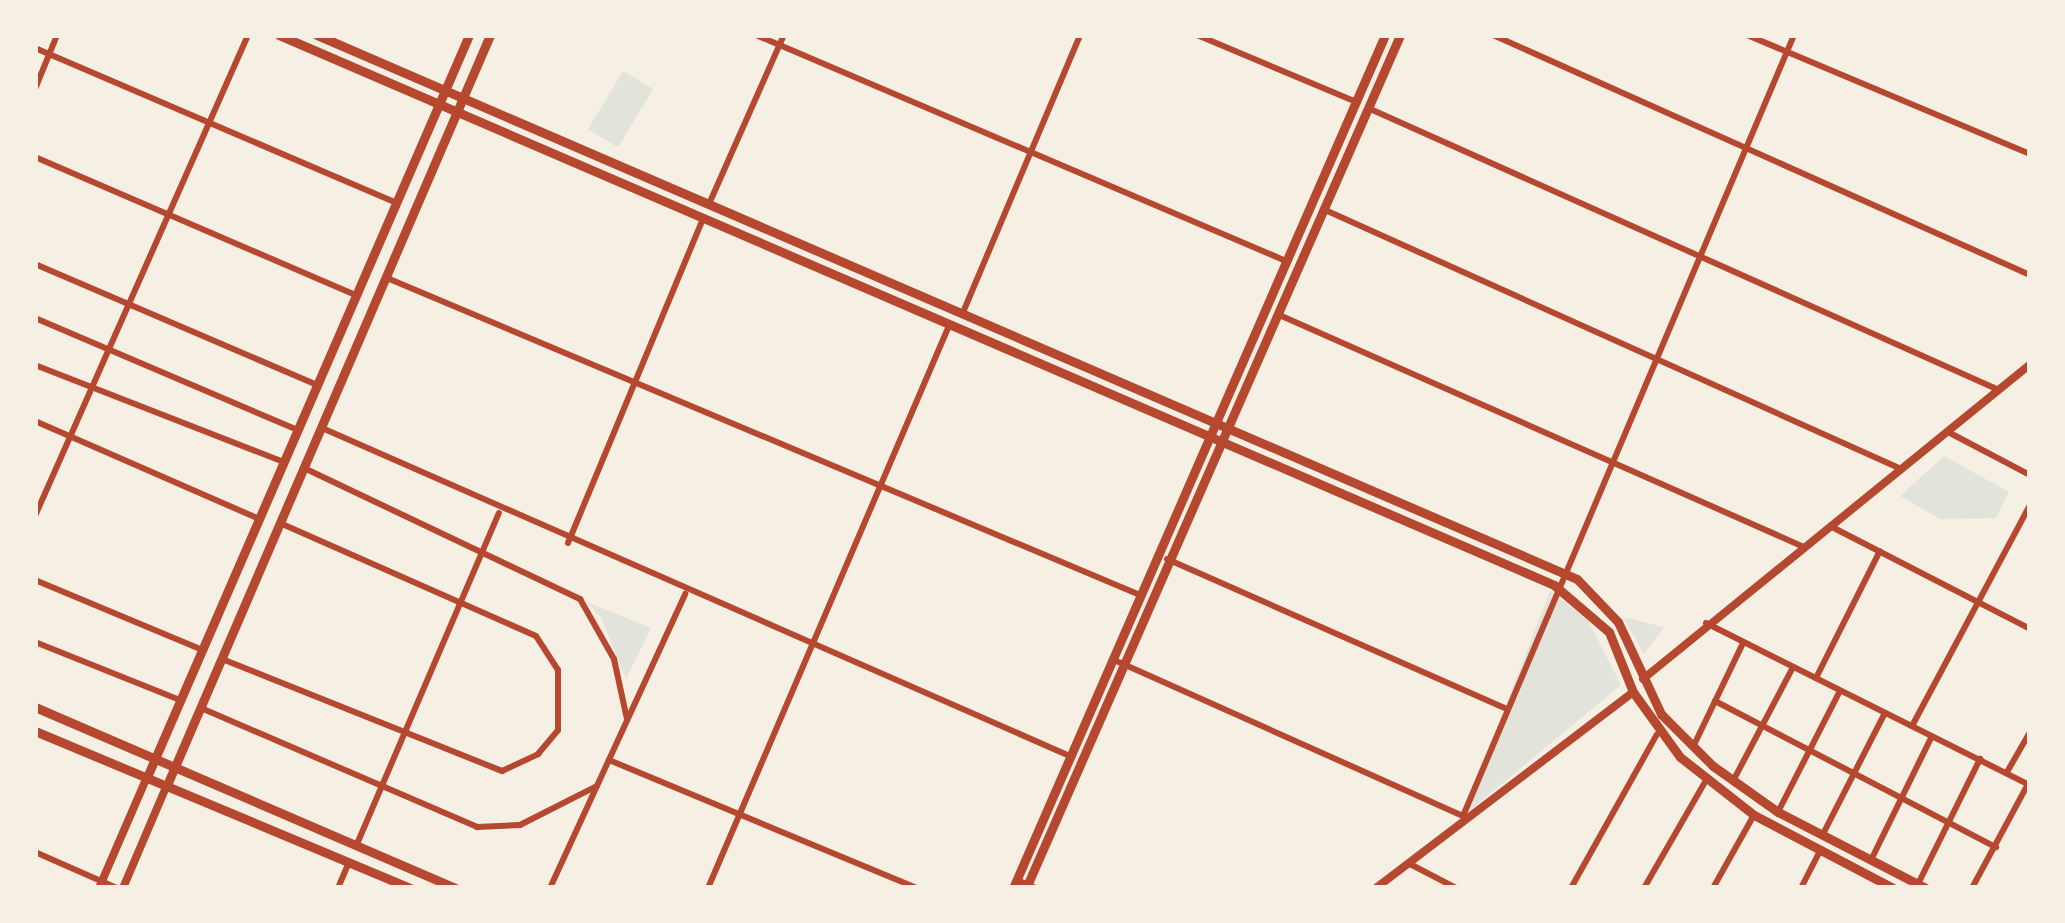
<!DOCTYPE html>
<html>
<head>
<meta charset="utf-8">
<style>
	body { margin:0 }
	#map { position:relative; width:2065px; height:923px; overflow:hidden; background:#f6efe4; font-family:Ubuntu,sans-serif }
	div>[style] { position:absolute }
	.green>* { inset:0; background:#e2e4dc; transform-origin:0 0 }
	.minor>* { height:6px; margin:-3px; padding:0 3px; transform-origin:3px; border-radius:3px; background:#b5482f }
	.tertiary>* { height:8px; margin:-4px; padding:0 4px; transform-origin:4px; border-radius:4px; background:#b5482f }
	.secondary>* { height:9px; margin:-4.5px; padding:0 4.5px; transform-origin:4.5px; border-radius:4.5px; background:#b5482f }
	span { translate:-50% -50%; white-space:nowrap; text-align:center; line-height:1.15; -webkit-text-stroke:10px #f6efe4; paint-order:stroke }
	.frame { position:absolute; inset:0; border:38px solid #f6efe4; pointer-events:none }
</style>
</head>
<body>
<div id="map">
	<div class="green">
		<i style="left:623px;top:71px;width:35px;height:68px;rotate:31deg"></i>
		<i style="clip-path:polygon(1944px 456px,2009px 492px,1996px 518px,1940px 519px,1900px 496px)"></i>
		<i style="clip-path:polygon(1550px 591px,1588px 620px,1621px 685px,1463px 816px)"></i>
		<i style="clip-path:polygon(587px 602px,651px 628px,626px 679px,601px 618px)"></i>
		<i style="clip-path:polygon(1623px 617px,1664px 627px,1644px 654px)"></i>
	</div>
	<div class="minor">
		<i style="left:756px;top:35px;width:576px;rotate:23.09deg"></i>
		<i style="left:1197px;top:35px;width:173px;rotate:22.8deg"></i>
		<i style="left:1493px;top:35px;width:588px;rotate:24.08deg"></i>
		<i style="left:1747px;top:35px;width:307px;rotate:22.8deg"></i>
		<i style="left:35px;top:48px;width:393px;rotate:23.2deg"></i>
		<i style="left:35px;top:89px;width:58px;rotate:-67.8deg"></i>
		<i style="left:1368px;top:108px;width:691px;rotate:24.08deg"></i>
		<i style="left:35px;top:157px;width:349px;rotate:23.3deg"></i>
		<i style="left:709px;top:204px;width:185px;rotate:-66.1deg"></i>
		<i style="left:1323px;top:209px;width:634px;rotate:24.22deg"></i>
		<i style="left:35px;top:264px;width:307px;rotate:23.2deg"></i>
		<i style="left:387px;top:278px;width:817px;rotate:22.83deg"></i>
		<i style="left:964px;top:310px;width:298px;rotate:-67.1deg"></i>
		<i style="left:1277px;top:314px;width:576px;rotate:23.85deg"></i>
		<i style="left:35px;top:318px;width:285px;rotate:23.1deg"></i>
		<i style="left:35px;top:365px;width:267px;rotate:21.3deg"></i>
		<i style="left:35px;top:421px;width:244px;rotate:23.6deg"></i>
		<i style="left:322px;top:428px;width:817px;rotate:23.68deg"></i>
		<i style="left:1950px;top:433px;width:90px;rotate:27.7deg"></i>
		<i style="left:304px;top:468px;width:306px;rotate:25.4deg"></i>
		<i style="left:580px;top:599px;width:69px;rotate:60.5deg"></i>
		<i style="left:614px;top:659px;width:61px;rotate:77.8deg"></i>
		<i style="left:35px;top:516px;width:526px;rotate:-66.11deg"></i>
		<i style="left:1830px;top:526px;width:225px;rotate:27.2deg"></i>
		<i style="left:568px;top:543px;width:349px;rotate:-67.4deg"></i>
		<i style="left:1167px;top:559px;width:369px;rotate:23.8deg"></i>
		<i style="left:35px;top:580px;width:181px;rotate:22.7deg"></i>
		<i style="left:1706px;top:623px;width:362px;rotate:26.6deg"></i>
		<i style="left:35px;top:642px;width:156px;rotate:21.8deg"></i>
		<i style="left:222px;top:659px;width:302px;rotate:21.8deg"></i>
		<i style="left:502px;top:771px;width:40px;rotate:-25deg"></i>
		<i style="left:538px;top:754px;width:31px;rotate:-50deg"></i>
		<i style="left:558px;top:730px;width:60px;rotate:-90deg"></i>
		<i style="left:558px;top:670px;width:40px;rotate:-122.9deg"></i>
		<i style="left:536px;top:636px;width:280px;rotate:-156.2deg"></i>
		<i style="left:1112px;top:659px;width:385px;rotate:24.1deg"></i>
		<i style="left:1463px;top:816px;width:848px;rotate:-67.03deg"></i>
		<i style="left:1816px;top:678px;width:142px;rotate:-63.3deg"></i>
		<i style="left:1715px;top:701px;width:317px;rotate:27.5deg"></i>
		<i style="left:201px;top:708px;width:301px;rotate:23.3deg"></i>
		<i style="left:477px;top:827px;width:43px;rotate:-2.7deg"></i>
		<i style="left:520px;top:825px;width:86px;rotate:-26.9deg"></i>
		<i style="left:1912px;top:726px;width:251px;rotate:-61.9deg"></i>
		<i style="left:1693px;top:747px;width:115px;rotate:-64.3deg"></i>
		<i style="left:609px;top:760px;width:334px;rotate:22.6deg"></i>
		<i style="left:2007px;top:772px;width:46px;rotate:-60.1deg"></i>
		<i style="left:1733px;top:781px;width:129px;rotate:-62.2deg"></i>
		<i style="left:1778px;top:812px;width:136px;rotate:-62.9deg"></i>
		<i style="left:1823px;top:834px;width:136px;rotate:-62.9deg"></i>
		<i style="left:357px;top:844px;width:360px;rotate:-66.8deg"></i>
		<i style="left:35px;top:852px;width:90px;rotate:23.7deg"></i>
		<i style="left:1871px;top:860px;width:138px;rotate:-63.8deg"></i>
		<i style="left:1408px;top:863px;width:54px;rotate:27.5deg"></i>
		<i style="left:1017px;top:880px;width:21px;rotate:23deg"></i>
		<i style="left:1918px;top:884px;width:140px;rotate:-63.6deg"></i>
		<i style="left:338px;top:888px;width:28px;rotate:-67deg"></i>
		<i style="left:550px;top:888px;width:324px;rotate:-65.3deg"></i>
		<i style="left:708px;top:888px;width:609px;rotate:-66.8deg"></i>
		<i style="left:1571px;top:888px;width:176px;rotate:-60.8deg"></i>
		<i style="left:1644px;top:888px;width:125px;rotate:-60.1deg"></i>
		<i style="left:1713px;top:888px;width:84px;rotate:-60.7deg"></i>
		<i style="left:1801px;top:888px;width:44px;rotate:-62.9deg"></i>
		<i style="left:1972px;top:888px;width:118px;rotate:-61.7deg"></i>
	</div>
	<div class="tertiary">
		<i style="left:1643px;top:679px;width:498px;rotate:-39.1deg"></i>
		<i style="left:99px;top:888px;width:121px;rotate:-66.6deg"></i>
		<i style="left:123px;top:888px;width:112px;rotate:-66.9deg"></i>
		<i style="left:1376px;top:888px;width:323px;rotate:-37.3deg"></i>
	</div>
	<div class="secondary">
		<i style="left:279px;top:35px;width:1389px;rotate:23.33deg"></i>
		<i style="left:1554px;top:585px;width:72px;rotate:40.5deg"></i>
		<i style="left:1609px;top:632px;width:65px;rotate:68.2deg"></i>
		<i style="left:1633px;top:692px;width:80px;rotate:54.1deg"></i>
		<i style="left:1680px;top:757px;width:94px;rotate:38.1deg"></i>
		<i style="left:1754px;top:815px;width:157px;rotate:27.7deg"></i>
		<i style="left:317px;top:35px;width:1372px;rotate:23.35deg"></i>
		<i style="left:1577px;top:579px;width:59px;rotate:46.4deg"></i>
		<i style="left:1618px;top:622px;width:102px;rotate:64.9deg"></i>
		<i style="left:1661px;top:714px;width:74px;rotate:45deg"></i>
		<i style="left:1713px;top:766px;width:80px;rotate:35.3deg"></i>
		<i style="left:1778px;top:812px;width:166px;rotate:27.2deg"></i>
		<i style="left:35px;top:707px;width:458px;rotate:23.3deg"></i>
		<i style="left:35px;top:731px;width:407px;rotate:22.7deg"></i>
		<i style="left:147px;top:777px;width:809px;rotate:-66.54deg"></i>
		<i style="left:167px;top:785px;width:817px;rotate:-66.7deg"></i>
		<i style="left:1013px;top:888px;width:931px;rotate:-66.44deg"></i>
		<i style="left:1026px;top:888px;width:931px;rotate:-66.32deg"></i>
	</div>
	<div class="frame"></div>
</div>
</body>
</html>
